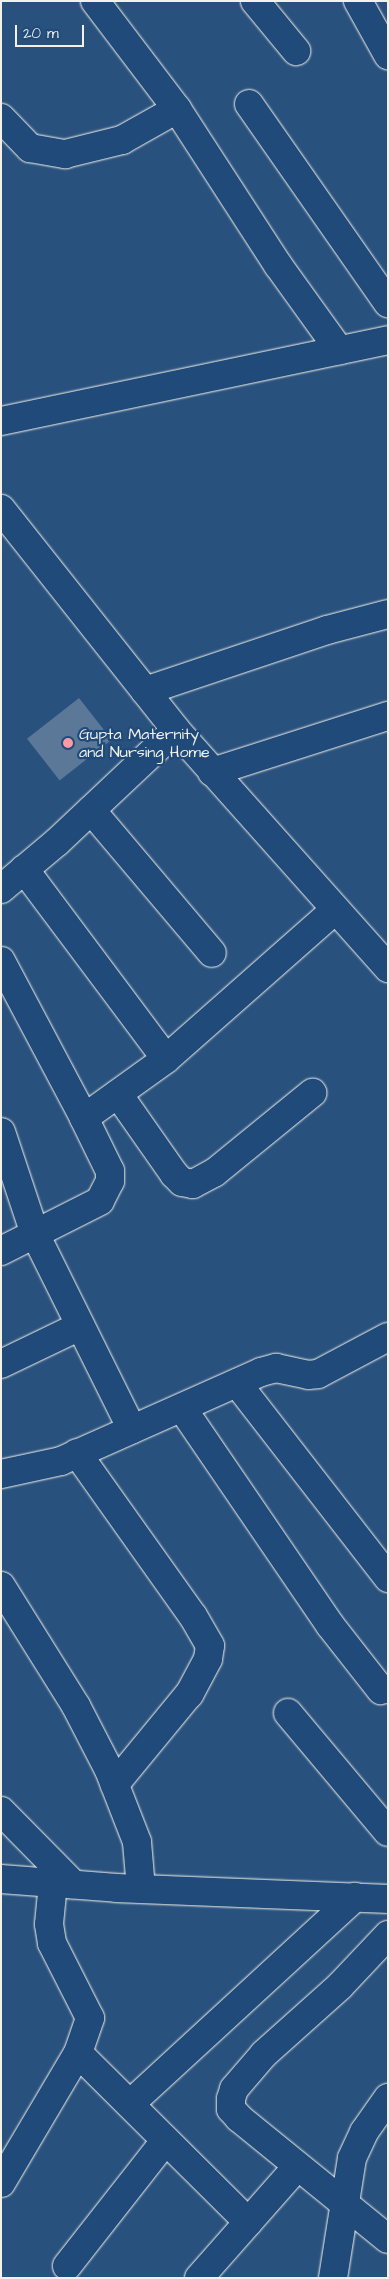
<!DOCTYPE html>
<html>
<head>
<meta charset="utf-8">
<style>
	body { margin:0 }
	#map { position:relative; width:389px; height:2279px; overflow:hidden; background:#28517e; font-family:"Architects Daughter",sans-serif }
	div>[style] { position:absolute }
	.building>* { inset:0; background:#5b7899; transform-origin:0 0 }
	.roads { filter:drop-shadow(0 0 1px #f4f1e8) drop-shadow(0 0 1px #f4f1e8) }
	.minor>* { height:28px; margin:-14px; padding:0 14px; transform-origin:14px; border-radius:14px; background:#1f4a7a }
	.primary>* { height:28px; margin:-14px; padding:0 14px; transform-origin:14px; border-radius:14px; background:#1f4a7a }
	.dots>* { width:14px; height:14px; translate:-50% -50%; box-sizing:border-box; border:2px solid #1f4a7a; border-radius:50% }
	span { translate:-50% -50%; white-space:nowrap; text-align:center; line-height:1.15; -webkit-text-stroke:4.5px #1f4a7a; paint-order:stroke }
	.poi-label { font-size:16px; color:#f4f1e8 }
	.left { translate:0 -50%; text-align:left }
	.frame { position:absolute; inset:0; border:2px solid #f4f1e8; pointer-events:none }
	.scale { position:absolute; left:15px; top:25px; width:69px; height:22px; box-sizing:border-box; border:2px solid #f4f1e8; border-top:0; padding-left:6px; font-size:15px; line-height:18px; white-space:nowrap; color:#f4f1e8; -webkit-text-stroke:4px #1f4a7a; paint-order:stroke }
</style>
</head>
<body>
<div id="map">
	<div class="building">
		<i style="left:79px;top:698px;width:53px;height:66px;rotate:52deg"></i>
	</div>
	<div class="roads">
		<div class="minor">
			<i style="left:95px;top:1px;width:136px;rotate:52.8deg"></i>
			<i style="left:177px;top:109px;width:186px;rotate:57.1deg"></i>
			<i style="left:278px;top:265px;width:105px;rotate:54.3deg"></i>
			<i style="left:255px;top:1px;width:65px;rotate:50.6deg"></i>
			<i style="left:358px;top:1px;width:62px;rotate:60.9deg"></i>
			<i style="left:249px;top:104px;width:243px;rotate:55.1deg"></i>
			<i style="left:1px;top:118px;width:42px;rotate:46deg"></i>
			<i style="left:30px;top:148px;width:36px;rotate:10deg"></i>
			<i style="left:65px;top:154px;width:59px;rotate:-13.8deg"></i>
			<i style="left:122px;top:140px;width:63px;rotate:-29.4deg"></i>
			<i style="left:1px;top:421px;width:395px;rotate:-11.8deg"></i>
			<i style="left:145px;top:691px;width:192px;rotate:-18.5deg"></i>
			<i style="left:327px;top:630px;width:63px;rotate:-14.7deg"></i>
			<i style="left:212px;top:772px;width:185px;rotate:-17.7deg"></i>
			<i style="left:91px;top:810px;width:187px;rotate:49.8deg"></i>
			<i style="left:24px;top:869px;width:237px;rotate:53.2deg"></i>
			<i style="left:1px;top:889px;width:73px;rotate:-40deg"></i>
			<i style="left:57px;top:842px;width:163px;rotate:-43.3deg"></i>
			<i style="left:1px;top:961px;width:178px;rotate:62.1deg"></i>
			<i style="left:84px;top:1118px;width:59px;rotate:63.9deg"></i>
			<i style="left:110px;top:1171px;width:10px;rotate:90deg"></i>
			<i style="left:110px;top:1181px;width:22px;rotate:117deg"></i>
			<i style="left:100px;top:1201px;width:111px;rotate:153.2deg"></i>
			<i style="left:118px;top:1094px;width:98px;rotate:55deg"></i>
			<i style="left:174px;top:1174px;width:11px;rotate:45deg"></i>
			<i style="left:182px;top:1182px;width:11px;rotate:10deg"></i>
			<i style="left:193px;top:1184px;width:24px;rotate:-28deg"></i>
			<i style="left:214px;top:1173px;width:127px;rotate:-39.2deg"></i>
			<i style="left:84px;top:1118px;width:101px;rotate:-35.7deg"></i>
			<i style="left:166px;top:1059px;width:224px;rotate:-41.4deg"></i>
			<i style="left:1px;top:1132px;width:108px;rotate:71.6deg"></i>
			<i style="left:35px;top:1234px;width:218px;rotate:63.6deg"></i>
			<i style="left:1px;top:1364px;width:88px;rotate:-25.7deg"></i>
			<i style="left:237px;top:1383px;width:247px;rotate:52.2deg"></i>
			<i style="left:182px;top:1408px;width:263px;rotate:55.7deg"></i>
			<i style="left:330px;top:1625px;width:83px;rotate:51.9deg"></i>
			<i style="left:77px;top:1453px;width:200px;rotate:54.6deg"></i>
			<i style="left:193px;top:1616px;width:34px;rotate:60deg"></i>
			<i style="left:210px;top:1646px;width:13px;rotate:99deg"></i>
			<i style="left:208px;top:1659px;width:40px;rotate:118deg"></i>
			<i style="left:189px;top:1694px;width:117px;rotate:129.4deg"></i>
			<i style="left:1px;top:1474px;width:61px;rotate:-12.2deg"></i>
			<i style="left:61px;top:1461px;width:219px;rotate:-24deg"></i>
			<i style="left:261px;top:1372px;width:16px;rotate:-15deg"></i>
			<i style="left:276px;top:1368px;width:33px;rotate:12deg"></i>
			<i style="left:308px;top:1375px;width:10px;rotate:-6deg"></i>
			<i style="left:318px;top:1374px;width:79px;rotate:-27.9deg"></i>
			<i style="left:1px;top:1586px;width:142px;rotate:58deg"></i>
			<i style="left:76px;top:1706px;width:72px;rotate:62.7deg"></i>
			<i style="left:109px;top:1770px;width:77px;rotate:68.7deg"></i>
			<i style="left:137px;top:1842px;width:47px;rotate:85.1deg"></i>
			<i style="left:288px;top:1713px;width:155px;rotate:50deg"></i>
			<i style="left:1px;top:1811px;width:103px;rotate:45.4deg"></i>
			<i style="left:1px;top:1879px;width:116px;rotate:4.4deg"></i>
			<i style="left:117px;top:1888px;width:271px;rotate:2.3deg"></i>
			<i style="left:388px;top:1935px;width:70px;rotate:133.3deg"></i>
			<i style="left:340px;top:1986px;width:102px;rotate:138.2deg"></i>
			<i style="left:264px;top:2054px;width:46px;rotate:130.6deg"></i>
			<i style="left:234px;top:2089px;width:10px;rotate:107deg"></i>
			<i style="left:231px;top:2099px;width:10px;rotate:90deg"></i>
			<i style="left:231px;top:2109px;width:12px;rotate:48deg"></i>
			<i style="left:239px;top:2118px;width:192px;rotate:39.1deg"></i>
			<i style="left:78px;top:2053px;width:240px;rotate:44.8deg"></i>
			<i style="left:130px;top:2104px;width:306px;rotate:-42.6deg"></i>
			<i style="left:1px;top:2183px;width:151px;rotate:-59.4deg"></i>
			<i style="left:78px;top:2053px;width:37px;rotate:-71deg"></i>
			<i style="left:90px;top:2018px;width:84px;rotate:-116.9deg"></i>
			<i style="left:52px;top:1943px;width:19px;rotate:-99deg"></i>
			<i style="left:49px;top:1924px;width:41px;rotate:-84.4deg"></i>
			<i style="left:67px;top:2266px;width:159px;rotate:-51.9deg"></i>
			<i style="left:199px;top:2278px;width:148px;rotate:-48.6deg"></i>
			<i style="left:333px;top:2278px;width:121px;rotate:-81deg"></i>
			<i style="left:352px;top:2158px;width:29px;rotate:-65deg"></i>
			<i style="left:364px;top:2132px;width:42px;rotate:-54.8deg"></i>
		</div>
		<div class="primary">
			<i style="left:1px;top:509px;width:282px;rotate:51.6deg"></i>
			<i style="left:176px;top:730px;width:319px;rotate:48.3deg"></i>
		</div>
	</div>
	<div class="dots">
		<i style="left:68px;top:743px;background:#ff9aa2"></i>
	</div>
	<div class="poi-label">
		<span class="left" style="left:79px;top:743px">Gupta Maternity<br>and Nursing Home</span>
	</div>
	<div class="frame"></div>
	<div class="scale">20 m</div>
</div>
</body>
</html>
